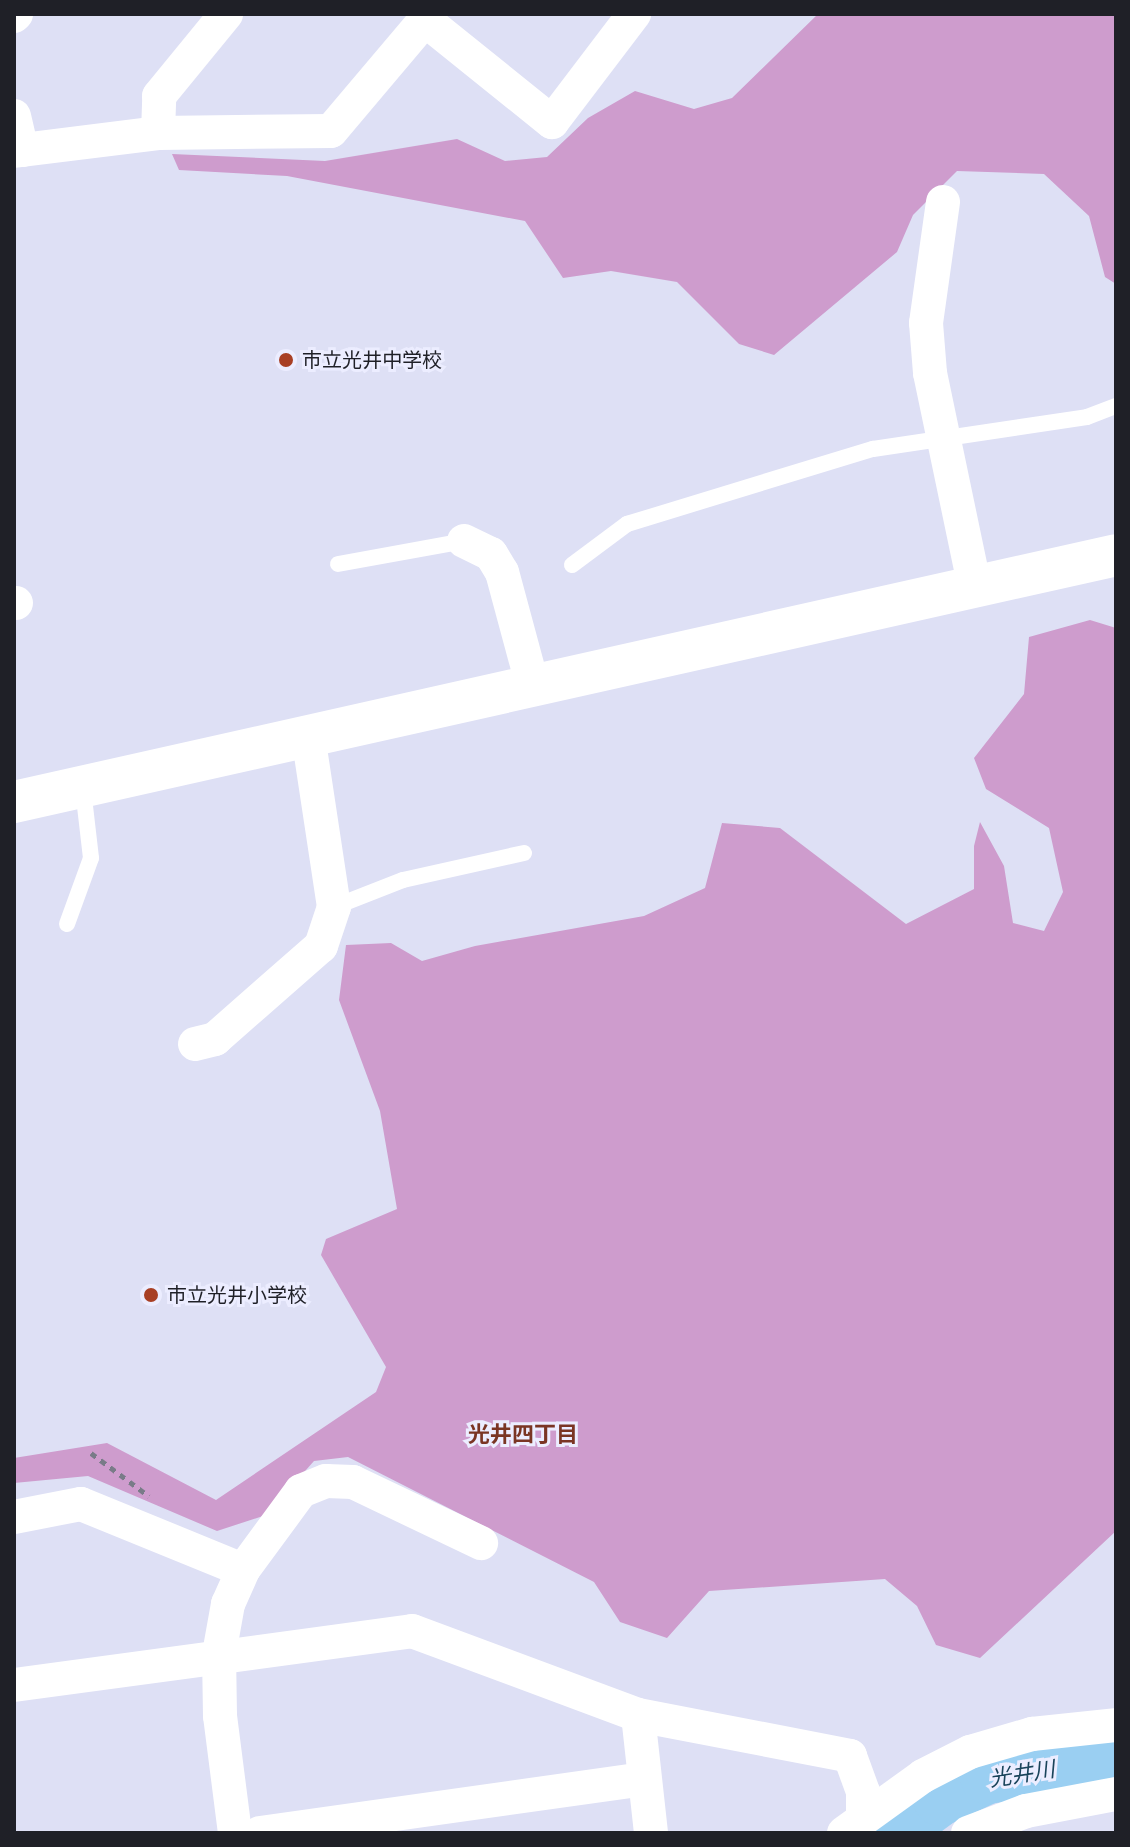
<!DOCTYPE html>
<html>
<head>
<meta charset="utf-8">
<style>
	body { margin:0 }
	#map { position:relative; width:1130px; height:1847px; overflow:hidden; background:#dee0f5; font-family:"PT Sans","Noto Sans JP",sans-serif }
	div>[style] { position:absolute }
	.green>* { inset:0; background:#ce9ccd }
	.river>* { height:54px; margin:-27px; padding:0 27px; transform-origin:27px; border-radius:27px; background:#9acff2 }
	.path>* { height:5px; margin-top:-2.5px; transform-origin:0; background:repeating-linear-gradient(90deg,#797b88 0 6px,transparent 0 12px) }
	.service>* { height:16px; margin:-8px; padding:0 8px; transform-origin:8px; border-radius:8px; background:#fff }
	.minor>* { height:34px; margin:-17px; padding:0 17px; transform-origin:17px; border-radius:17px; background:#fff }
	.tertiary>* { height:42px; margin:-21px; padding:0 21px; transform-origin:21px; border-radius:21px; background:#fff }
	.dots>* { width:22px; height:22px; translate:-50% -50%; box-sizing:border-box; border:4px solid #ecedff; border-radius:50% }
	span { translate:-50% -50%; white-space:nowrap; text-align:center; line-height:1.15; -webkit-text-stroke:6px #ecedff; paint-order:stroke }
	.poi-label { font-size:20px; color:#1f2027 }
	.left { translate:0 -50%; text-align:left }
	.neighbourhood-label { font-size:22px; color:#7a3524; font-weight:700 }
	.water-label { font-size:22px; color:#1a445b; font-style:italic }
	.frame { position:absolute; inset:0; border:16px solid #1f2027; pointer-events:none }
</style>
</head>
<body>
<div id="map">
	<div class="green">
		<i style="clip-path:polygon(818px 14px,1116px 14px,1116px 284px,1105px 277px,1089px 216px,1044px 174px,957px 171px,913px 215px,897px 252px,774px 355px,739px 344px,677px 282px,611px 271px,563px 278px,525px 221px,287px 176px,179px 170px,172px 154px,325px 161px,457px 139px,505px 161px,547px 157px,588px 118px,635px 91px,694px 109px,732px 98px)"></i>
		<i style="clip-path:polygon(1090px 620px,1116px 628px,1116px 1531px,980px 1658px,936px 1645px,917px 1606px,885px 1579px,709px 1591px,667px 1638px,620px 1622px,594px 1582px,348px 1457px,314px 1461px,266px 1515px,217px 1531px,88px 1476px,14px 1483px,14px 1458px,107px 1443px,216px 1500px,376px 1392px,386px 1367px,321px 1255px,326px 1239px,397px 1209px,380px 1111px,339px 1000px,346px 945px,391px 943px,422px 961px,475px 946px,644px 916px,705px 888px,722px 823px,780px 828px,906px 924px,974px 889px,974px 846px,980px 822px,1004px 866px,1013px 923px,1044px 931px,1063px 892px,1049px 828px,986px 789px,974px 758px,1024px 694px,1029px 637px)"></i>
	</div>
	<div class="river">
		<i style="left:894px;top:1833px;width:57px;rotate:-36.5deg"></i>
		<i style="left:940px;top:1799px;width:52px;rotate:-25.1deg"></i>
		<i style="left:987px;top:1777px;width:130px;rotate:-7.1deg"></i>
	</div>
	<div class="path">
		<i style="left:91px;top:1453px;width:72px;rotate:36.6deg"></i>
	</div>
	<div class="service">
		<i style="left:338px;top:564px;width:128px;rotate:-10.3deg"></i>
		<i style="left:572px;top:565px;width:69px;rotate:-36.7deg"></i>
		<i style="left:627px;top:524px;width:257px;rotate:-17deg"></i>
		<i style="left:873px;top:449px;width:216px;rotate:-8.5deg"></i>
		<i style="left:1087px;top:417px;width:31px;rotate:-21deg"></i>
		<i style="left:334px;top:907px;width:74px;rotate:-21.4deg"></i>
		<i style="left:403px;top:880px;width:124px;rotate:-12.6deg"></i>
		<i style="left:67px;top:924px;width:70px;rotate:-70deg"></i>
		<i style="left:91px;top:858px;width:69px;rotate:-96.6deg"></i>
	</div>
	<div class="minor">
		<i style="left:14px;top:16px;width:3px;rotate:-45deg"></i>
		<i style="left:425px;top:20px;width:163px;rotate:38.8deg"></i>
		<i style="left:552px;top:122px;width:136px;rotate:-52.8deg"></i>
		<i style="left:14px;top:116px;width:35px;rotate:77deg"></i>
		<i style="left:158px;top:133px;width:37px;rotate:-88deg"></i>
		<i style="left:159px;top:96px;width:106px;rotate:-50.7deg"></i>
		<i style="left:14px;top:151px;width:145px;rotate:-7.1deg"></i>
		<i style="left:158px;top:133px;width:173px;rotate:-0.7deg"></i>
		<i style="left:331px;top:131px;width:153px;rotate:-49.8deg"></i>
		<i style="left:943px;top:202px;width:122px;rotate:98deg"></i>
		<i style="left:926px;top:323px;width:50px;rotate:85.4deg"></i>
		<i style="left:930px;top:373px;width:220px;rotate:78.2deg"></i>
		<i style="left:464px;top:541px;width:30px;rotate:26deg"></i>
		<i style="left:491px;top:554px;width:21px;rotate:59deg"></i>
		<i style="left:502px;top:572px;width:119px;rotate:74.9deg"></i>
		<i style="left:14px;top:603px;width:2px"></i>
		<i style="left:195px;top:1044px;width:21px;rotate:-14deg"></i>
		<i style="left:215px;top:1039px;width:141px;rotate:-41.3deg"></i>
		<i style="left:321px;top:946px;width:41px;rotate:-71.6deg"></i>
		<i style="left:334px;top:907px;width:174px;rotate:-98.6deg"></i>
		<i style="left:14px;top:1517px;width:68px;rotate:-11deg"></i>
		<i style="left:81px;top:1504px;width:175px;rotate:22.2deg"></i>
		<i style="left:14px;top:1685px;width:402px;rotate:-7.7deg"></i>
		<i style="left:412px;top:1631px;width:241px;rotate:20.4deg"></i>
		<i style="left:638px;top:1715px;width:216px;rotate:10.9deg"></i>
		<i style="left:850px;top:1756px;width:38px;rotate:70deg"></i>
		<i style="left:863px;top:1792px;width:23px;rotate:90deg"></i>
		<i style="left:638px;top:1715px;width:119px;rotate:83.7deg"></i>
		<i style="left:235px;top:1833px;width:118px;rotate:-97.3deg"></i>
		<i style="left:220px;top:1716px;width:62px;rotate:-90.9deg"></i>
		<i style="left:219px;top:1654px;width:51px;rotate:-79.8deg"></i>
		<i style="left:228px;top:1604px;width:37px;rotate:-66deg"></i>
		<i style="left:243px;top:1570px;width:98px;rotate:-53.7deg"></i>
		<i style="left:301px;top:1491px;width:27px;rotate:-22deg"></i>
		<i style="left:326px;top:1481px;width:27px;rotate:2deg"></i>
		<i style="left:353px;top:1482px;width:142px;rotate:25.5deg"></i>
		<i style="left:260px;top:1833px;width:387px;rotate:-8deg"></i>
		<i style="left:844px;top:1833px;width:97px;rotate:-35.8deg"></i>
		<i style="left:923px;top:1776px;width:53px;rotate:-27.1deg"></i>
		<i style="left:970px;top:1752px;width:65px;rotate:-16.2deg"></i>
		<i style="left:1032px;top:1734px;width:84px;rotate:-6.1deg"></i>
		<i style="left:968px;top:1833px;width:62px;rotate:-20.8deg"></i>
		<i style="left:1026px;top:1811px;width:92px;rotate:-10.7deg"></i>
	</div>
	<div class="tertiary">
		<i style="left:14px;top:802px;width:1129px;rotate:-12.63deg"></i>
	</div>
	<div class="dots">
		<i style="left:286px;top:360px;background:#a83f24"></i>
		<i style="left:151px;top:1295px;background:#a83f24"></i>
	</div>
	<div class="poi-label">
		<span class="left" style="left:302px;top:360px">市立光井中学校</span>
		<span class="left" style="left:167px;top:1295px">市立光井小学校</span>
	</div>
	<div class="neighbourhood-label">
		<span style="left:523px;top:1435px">光井四丁目</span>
	</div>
	<div class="water-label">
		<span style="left:1022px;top:1774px;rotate:-9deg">光井川</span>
	</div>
	<div class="frame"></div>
</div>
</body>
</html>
